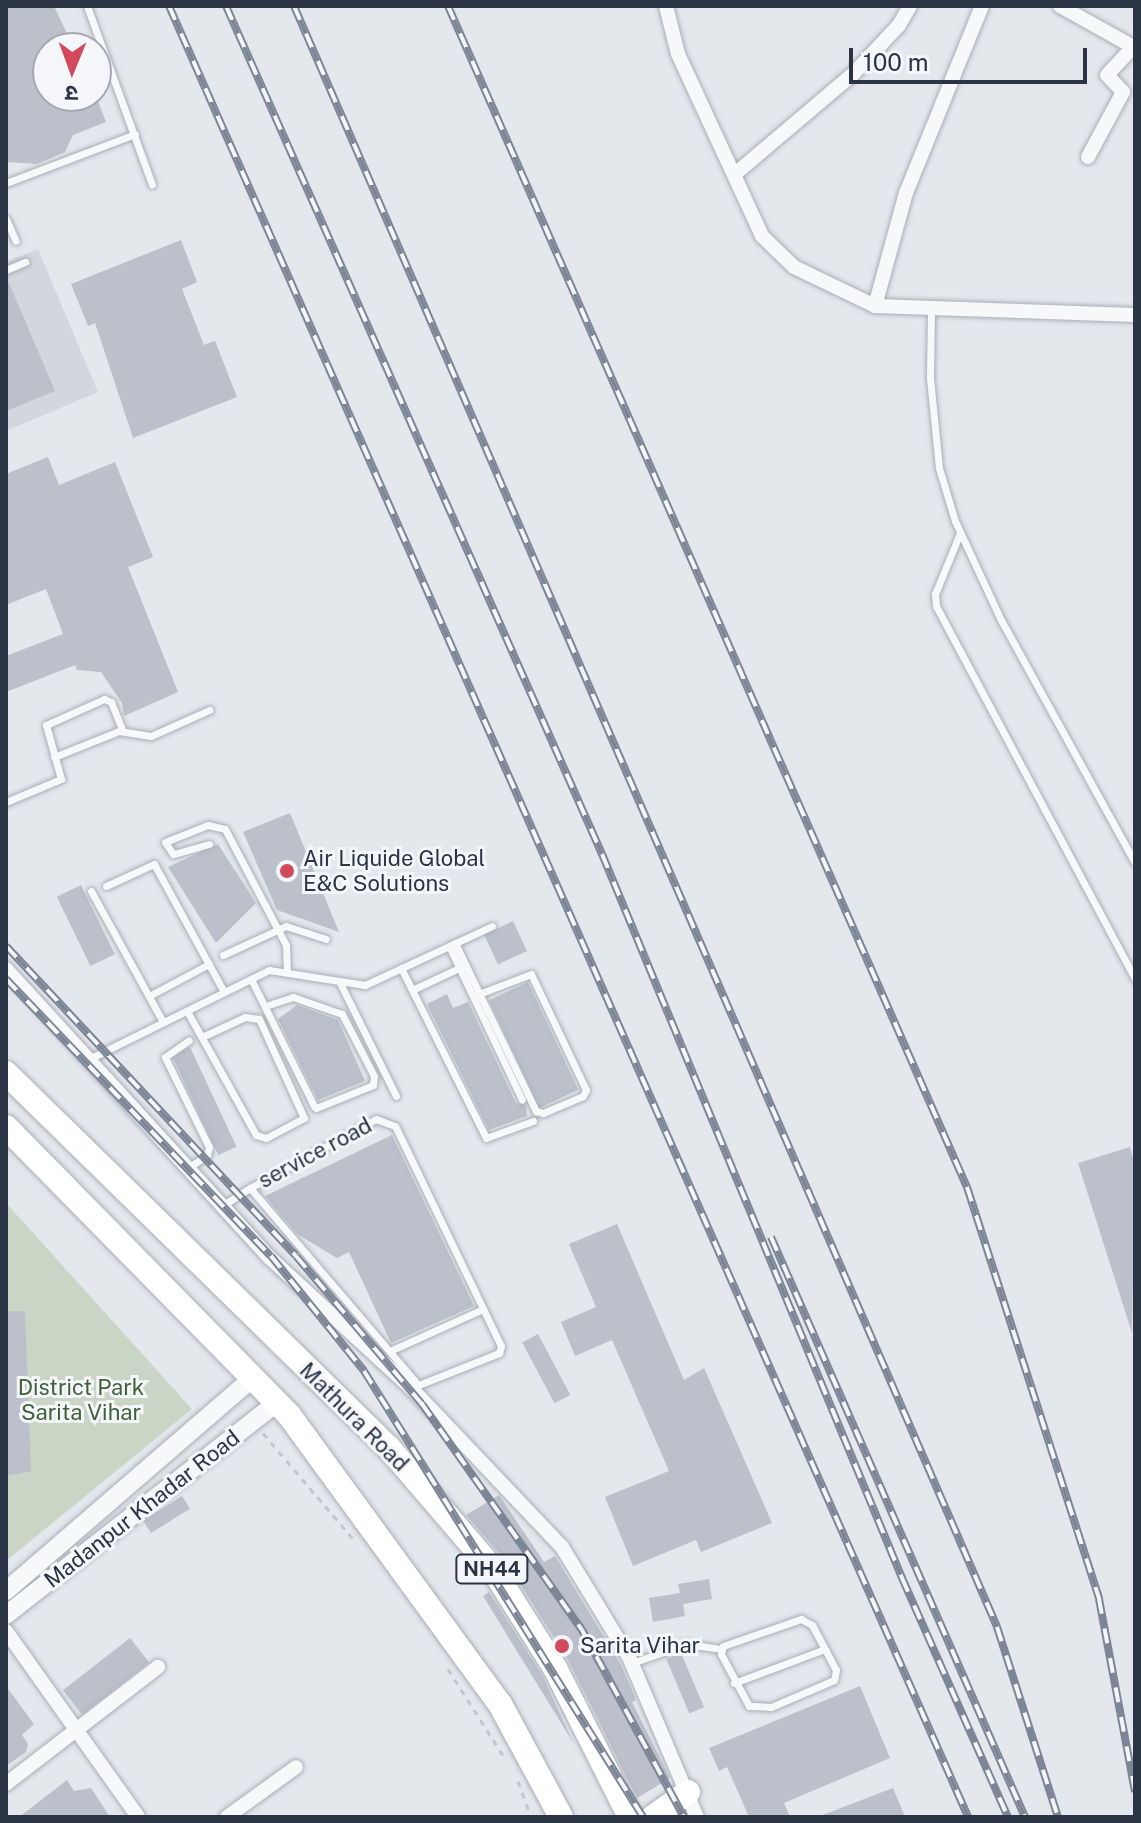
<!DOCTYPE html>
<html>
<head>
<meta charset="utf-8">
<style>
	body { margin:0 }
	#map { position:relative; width:1141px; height:1823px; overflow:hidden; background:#e4e7ec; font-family:"Public Sans","Noto Sans Devanagari",sans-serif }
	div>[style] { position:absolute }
	.built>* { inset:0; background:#d2d6de }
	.green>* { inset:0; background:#c9d6c5 }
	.building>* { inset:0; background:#bbc0ca; transform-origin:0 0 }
	.path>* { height:3px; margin-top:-1.5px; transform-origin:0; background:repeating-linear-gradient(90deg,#c2c5cb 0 6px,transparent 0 12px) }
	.roads { filter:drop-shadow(0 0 2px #a9aeb7) drop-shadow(0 0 2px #a9aeb7) }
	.service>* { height:7px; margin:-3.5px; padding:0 3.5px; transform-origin:3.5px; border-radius:3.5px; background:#f7f8fa }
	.minor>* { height:14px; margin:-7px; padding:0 7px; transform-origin:7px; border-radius:7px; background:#f7f8fa }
	.tertiary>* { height:18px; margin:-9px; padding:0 9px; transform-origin:9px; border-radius:9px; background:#f7f8fa }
	.trunk>* { height:24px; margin:-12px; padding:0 12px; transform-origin:12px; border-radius:12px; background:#fff }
	.rail>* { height:8px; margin-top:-4px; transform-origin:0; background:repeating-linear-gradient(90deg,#f4f6f9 0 15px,#7d8696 0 30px); box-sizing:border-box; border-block:2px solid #7d8696 }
	.dots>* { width:22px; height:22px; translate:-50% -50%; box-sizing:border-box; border:4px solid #f4f6f9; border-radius:50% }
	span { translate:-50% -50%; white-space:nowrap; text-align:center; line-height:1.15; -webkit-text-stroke:6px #f4f6f9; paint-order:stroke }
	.shield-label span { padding:2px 6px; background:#f4f6f9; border:2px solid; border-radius:6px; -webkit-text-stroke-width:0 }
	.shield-label { font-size:20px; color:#2b3445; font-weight:700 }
	.poi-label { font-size:22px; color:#2b3445 }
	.left { translate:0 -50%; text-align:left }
	.street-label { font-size:22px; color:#2b3445 }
	.park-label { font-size:22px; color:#3f6138 }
	.frame { position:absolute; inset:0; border:8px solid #2b3445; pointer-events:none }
	.north { position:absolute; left:32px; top:32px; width:80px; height:80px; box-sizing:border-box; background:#f4f6f9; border:2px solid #a4a8b1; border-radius:50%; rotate:181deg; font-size:22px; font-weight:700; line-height:32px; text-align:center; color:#2b3445 }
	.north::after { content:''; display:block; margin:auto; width:28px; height:36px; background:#d1495b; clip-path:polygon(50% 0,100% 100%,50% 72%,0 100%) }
	.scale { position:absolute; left:849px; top:48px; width:238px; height:36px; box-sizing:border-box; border:4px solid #2b3445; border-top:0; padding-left:10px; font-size:24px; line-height:28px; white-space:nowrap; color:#2b3445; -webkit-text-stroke:6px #f4f6f9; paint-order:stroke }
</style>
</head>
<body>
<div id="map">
	<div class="built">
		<i style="clip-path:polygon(38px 249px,98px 392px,6px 431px,6px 262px)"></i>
	</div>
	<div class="green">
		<i style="clip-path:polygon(6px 1203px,192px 1409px,6px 1561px)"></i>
	</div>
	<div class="building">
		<i style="clip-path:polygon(6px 6px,54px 6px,74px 48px,48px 48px,48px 96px,96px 96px,106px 122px,73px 135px,65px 152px,37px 164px,6px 162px)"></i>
		<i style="clip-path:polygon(181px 240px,197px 282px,182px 289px,204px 345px,215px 341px,237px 397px,133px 438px,95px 323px,88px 326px,71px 284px)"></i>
		<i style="clip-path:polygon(6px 276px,55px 391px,6px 411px)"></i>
		<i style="clip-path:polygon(48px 457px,59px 485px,115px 462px,153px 557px,128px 567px,178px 692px,124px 716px,122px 703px,101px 672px,77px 670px,75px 665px,6px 692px,6px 656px,63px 634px,46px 589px,6px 605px,6px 474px)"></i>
		<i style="clip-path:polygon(290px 813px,339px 932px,277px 910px,243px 832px)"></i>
		<i style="clip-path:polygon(218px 844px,256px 903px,216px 943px,168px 867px)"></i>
		<i style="left:81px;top:885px;width:77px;height:27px;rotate:64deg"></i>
		<i style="left:513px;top:921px;width:33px;height:32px;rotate:65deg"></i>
		<i style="left:528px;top:982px;width:119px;height:43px;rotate:65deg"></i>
		<i style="clip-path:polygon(447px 994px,453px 1008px,468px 1002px,516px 1103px,526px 1105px,527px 1116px,489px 1130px,427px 1004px)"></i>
		<i style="clip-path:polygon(297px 1005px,338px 1020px,365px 1081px,318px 1100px,278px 1019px)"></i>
		<i style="left:190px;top:1047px;width:110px;height:20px;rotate:65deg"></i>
		<i style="clip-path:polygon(392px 1135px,474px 1306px,391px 1343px,349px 1252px,337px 1258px,297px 1234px,265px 1196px)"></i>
		<i style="clip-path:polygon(1130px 1147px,1135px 1164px,1132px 1333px,1078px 1163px)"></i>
		<i style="clip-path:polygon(617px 1224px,684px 1380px,704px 1368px,772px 1523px,701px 1552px,696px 1540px,633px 1566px,605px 1497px,669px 1471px,612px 1340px,575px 1356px,561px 1322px,596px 1307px,569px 1244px)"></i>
		<i style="clip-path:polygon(6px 1311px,25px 1311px,31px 1471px,6px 1476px)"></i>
		<i style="left:538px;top:1334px;width:69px;height:18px;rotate:62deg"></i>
		<i style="clip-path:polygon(499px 1495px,544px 1562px,555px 1556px,621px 1665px,636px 1700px,632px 1702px,670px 1778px,637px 1798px,568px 1660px,505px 1560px,466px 1515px)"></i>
		<i style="left:182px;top:1496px;width:15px;height:46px;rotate:58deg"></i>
		<i style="clip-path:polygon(709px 1579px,712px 1599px,683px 1604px,685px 1616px,653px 1622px,649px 1598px,680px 1593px,678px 1584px)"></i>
		<i style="clip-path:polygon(489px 1592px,542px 1675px,574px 1744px,483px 1596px)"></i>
		<i style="left:130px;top:1638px;width:31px;height:85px;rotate:52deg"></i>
		<i style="left:681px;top:1653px;width:59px;height:16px;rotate:67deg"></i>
		<i style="clip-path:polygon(6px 1686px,34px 1724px,22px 1735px,28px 1744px,26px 1752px,6px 1766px)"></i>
		<i style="clip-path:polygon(860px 1686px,890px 1758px,784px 1803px,790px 1817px,749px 1817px,727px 1767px,719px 1771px,709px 1748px)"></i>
		<i style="clip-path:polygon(67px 1780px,74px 1791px,91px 1788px,110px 1817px,19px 1817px)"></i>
		<i style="clip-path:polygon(893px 1788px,905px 1817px,820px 1817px,820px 1816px)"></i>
	</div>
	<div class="path">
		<i style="left:263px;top:1433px;width:140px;rotate:49.6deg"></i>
		<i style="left:448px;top:1669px;width:108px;rotate:57.5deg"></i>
		<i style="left:518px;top:1781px;width:38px;rotate:70deg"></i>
	</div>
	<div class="roads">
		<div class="service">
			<i style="left:87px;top:6px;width:190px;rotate:70deg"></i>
			<i style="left:6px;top:183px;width:138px;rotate:-20.8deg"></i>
			<i style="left:6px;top:219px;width:24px;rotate:66deg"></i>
			<i style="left:6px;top:270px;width:21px;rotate:-23deg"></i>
			<i style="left:931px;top:311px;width:67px;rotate:90.9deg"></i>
			<i style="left:930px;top:378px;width:90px;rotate:84.3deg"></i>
			<i style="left:939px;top:468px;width:55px;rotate:73.2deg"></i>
			<i style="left:955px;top:521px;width:109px;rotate:65.1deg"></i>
			<i style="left:1001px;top:620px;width:277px;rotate:61.1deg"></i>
			<i style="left:960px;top:533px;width:66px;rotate:112.3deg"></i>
			<i style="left:935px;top:594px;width:12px;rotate:85deg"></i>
			<i style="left:936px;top:606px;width:423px;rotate:61.9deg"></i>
			<i style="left:54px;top:757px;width:70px;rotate:-21.8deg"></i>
			<i style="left:119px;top:731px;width:32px;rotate:9deg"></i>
			<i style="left:151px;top:736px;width:64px;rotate:-24.1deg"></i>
			<i style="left:6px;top:802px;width:60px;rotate:-22.7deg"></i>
			<i style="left:61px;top:779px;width:56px;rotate:-105.5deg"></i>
			<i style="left:46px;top:725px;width:64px;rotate:-24.1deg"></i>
			<i style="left:104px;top:699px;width:8px;rotate:23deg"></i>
			<i style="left:111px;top:702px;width:31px;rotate:68deg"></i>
			<i style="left:209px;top:844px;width:37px;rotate:164deg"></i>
			<i style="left:173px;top:854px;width:14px;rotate:-124deg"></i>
			<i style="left:165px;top:842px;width:46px;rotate:-21.6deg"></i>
			<i style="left:208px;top:825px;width:17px;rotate:13deg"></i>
			<i style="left:225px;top:829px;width:131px;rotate:62.3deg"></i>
			<i style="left:286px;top:945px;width:25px;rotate:88deg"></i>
			<i style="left:106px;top:886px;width:53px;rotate:-24.6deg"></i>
			<i style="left:154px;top:864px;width:146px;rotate:61.3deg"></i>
			<i style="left:91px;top:891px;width:149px;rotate:61.2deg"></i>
			<i style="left:455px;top:943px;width:187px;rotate:64.3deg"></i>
			<i style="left:536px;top:1111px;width:7px;rotate:16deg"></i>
			<i style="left:543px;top:1113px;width:43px;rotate:-23deg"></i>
			<i style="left:583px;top:1096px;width:7px;rotate:-63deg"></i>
			<i style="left:586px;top:1090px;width:128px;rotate:-115.4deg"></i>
			<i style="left:531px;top:974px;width:56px;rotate:159deg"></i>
			<i style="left:449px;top:946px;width:170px;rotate:64.6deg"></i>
			<i style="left:223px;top:955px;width:69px;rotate:-24.7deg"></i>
			<i style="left:286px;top:926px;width:42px;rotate:18deg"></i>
			<i style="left:401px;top:968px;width:190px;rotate:63.4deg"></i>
			<i style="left:486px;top:1138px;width:50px;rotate:-19.9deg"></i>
			<i style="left:251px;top:979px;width:142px;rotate:63.6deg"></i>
			<i style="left:314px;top:1106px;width:3px;rotate:45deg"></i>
			<i style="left:316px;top:1108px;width:61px;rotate:-22deg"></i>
			<i style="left:373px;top:1085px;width:9px;rotate:-84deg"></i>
			<i style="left:374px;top:1076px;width:70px;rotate:-117.3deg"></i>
			<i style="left:342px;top:1014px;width:52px;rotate:-160.9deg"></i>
			<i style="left:293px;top:997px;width:29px;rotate:162deg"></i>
			<i style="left:340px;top:983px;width:126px;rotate:63.6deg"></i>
			<i style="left:412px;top:990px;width:52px;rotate:-25.1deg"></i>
			<i style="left:149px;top:996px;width:68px;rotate:-28.1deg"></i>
			<i style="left:187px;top:1011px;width:142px;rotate:60.9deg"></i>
			<i style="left:256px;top:1135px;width:10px;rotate:17deg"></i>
			<i style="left:266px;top:1138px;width:43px;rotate:-27.8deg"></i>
			<i style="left:304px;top:1118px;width:109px;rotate:-114.4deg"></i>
			<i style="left:259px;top:1019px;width:14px;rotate:-172deg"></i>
			<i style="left:245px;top:1017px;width:47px;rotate:155.1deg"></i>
			<i style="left:89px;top:1059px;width:201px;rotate:-26.3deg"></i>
			<i style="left:269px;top:970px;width:97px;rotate:8.9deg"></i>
			<i style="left:365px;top:985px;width:140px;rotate:-24.9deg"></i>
			<i style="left:188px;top:1168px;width:23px;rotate:-34deg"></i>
			<i style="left:207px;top:1155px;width:8px;rotate:-76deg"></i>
			<i style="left:209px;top:1147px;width:100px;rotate:-116.1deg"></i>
			<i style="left:165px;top:1057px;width:29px;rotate:-35deg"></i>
			<i style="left:222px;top:1206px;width:33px;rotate:-33deg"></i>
			<i style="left:392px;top:1350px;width:100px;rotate:-24.3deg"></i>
			<i style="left:411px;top:1388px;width:95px;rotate:-21.7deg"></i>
			<i style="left:499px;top:1353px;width:7px;rotate:-74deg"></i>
			<i style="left:501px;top:1346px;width:244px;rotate:-115.7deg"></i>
			<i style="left:395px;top:1126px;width:20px;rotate:-160deg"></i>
			<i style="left:376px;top:1119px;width:144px;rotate:151.3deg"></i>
			<i style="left:250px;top:1188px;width:259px;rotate:49.5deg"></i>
			<i style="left:801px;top:1619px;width:13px;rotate:29deg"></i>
			<i style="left:812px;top:1625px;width:51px;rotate:61.9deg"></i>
			<i style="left:836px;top:1670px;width:10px;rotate:101deg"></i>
			<i style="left:834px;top:1680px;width:69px;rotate:156.8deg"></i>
			<i style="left:771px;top:1707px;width:22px;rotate:-177deg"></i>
			<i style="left:749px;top:1706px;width:59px;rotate:-118.3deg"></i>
			<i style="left:721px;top:1654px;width:8px;rotate:-76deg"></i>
			<i style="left:723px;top:1646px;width:83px;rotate:-19.1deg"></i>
			<i style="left:632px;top:1663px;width:57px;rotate:-19.4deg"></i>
			<i style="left:686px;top:1644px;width:35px;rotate:8deg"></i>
			<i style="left:734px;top:1683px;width:97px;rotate:-20.5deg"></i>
		</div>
		<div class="minor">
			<i style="left:666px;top:6px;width:49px;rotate:76deg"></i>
			<i style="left:678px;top:54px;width:200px;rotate:65.2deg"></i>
			<i style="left:762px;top:236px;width:45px;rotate:44.1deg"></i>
			<i style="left:794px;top:267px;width:90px;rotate:25.7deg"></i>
			<i style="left:875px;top:306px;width:260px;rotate:2deg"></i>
			<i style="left:1060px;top:6px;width:86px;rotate:29.2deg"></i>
			<i style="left:1088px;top:157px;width:74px;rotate:-61.7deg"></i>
			<i style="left:1123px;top:92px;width:23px;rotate:-133deg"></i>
			<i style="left:1107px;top:75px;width:37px;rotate:-47deg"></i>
			<i style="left:735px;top:174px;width:156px;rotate:-40.3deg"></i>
			<i style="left:854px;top:73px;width:66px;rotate:-46.8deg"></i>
			<i style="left:899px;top:25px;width:22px;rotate:-60deg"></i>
			<i style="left:875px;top:306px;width:117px;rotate:-74.7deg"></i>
			<i style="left:906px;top:193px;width:202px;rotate:-67.9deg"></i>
			<i style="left:6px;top:969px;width:391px;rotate:47.6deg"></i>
			<i style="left:270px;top:1258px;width:192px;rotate:42.7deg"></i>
			<i style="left:411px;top:1388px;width:219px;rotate:46.5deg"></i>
			<i style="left:562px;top:1547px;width:129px;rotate:58.7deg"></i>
			<i style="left:629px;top:1657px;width:174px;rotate:67deg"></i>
			<i style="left:6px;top:1631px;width:228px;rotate:54.6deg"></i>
			<i style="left:6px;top:1784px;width:192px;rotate:-37.6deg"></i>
			<i style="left:227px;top:1817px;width:85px;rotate:-35.9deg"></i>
		</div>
		<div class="tertiary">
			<i style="left:6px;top:1591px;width:328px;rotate:-40.8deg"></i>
			<i style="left:6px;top:1615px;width:345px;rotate:-38.1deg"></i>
		</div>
		<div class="trunk">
			<i style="left:6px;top:1073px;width:536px;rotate:44.4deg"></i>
			<i style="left:389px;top:1448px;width:158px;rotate:49.4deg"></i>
			<i style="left:492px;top:1568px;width:118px;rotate:57.8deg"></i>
			<i style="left:555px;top:1668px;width:167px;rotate:63.3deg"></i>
			<i style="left:6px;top:1127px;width:404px;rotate:45.5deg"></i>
			<i style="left:289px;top:1415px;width:358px;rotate:53.9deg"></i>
			<i style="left:500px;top:1704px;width:128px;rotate:61.6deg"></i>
			<i style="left:653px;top:1817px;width:43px;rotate:-35.5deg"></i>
		</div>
	</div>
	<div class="rail">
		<i style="left:169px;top:6px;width:1979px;rotate:66.19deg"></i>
		<i style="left:226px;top:6px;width:928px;rotate:66.09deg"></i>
		<i style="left:602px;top:854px;width:784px;rotate:67.49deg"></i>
		<i style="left:902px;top:1578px;width:261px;rotate:66.1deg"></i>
		<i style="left:294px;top:6px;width:1767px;rotate:66.55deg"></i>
		<i style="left:997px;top:1627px;width:200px;rotate:72.2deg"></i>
		<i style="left:448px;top:6px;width:1290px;rotate:66.28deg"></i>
		<i style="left:967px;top:1187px;width:433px;rotate:72.2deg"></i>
		<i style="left:1099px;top:1599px;width:196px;rotate:79.4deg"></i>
		<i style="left:6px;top:946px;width:424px;rotate:46.9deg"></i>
		<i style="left:296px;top:1256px;width:194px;rotate:49.6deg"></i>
		<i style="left:422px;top:1404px;width:277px;rotate:54.7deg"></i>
		<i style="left:582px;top:1630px;width:213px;rotate:61.4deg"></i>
		<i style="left:6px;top:979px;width:383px;rotate:46.3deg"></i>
		<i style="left:271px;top:1256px;width:148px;rotate:51deg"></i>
		<i style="left:364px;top:1371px;width:526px;rotate:57.97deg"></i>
		<i style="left:771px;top:1237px;width:633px;rotate:66.35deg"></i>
	</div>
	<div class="dots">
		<i style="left:287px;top:871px;background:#d1495b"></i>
		<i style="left:562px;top:1646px;background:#d1495b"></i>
	</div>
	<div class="shield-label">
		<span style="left:492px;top:1569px">NH44</span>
	</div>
	<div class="poi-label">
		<span class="left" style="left:303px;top:871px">Air Liquide Global<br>E&amp;C Solutions</span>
		<span class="left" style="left:580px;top:1646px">Sarita Vihar</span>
	</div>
	<div class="street-label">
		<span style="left:315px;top:1153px;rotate:-28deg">service road</span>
		<span style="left:354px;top:1417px;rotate:45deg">Mathura Road</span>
		<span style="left:142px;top:1509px;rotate:-38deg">Madanpur Khadar Road</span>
	</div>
	<div class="park-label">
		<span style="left:81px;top:1400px">District Park<br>Sarita Vihar</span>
	</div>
	<div class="frame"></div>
	<div class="north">उ</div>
	<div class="scale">100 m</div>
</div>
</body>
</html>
